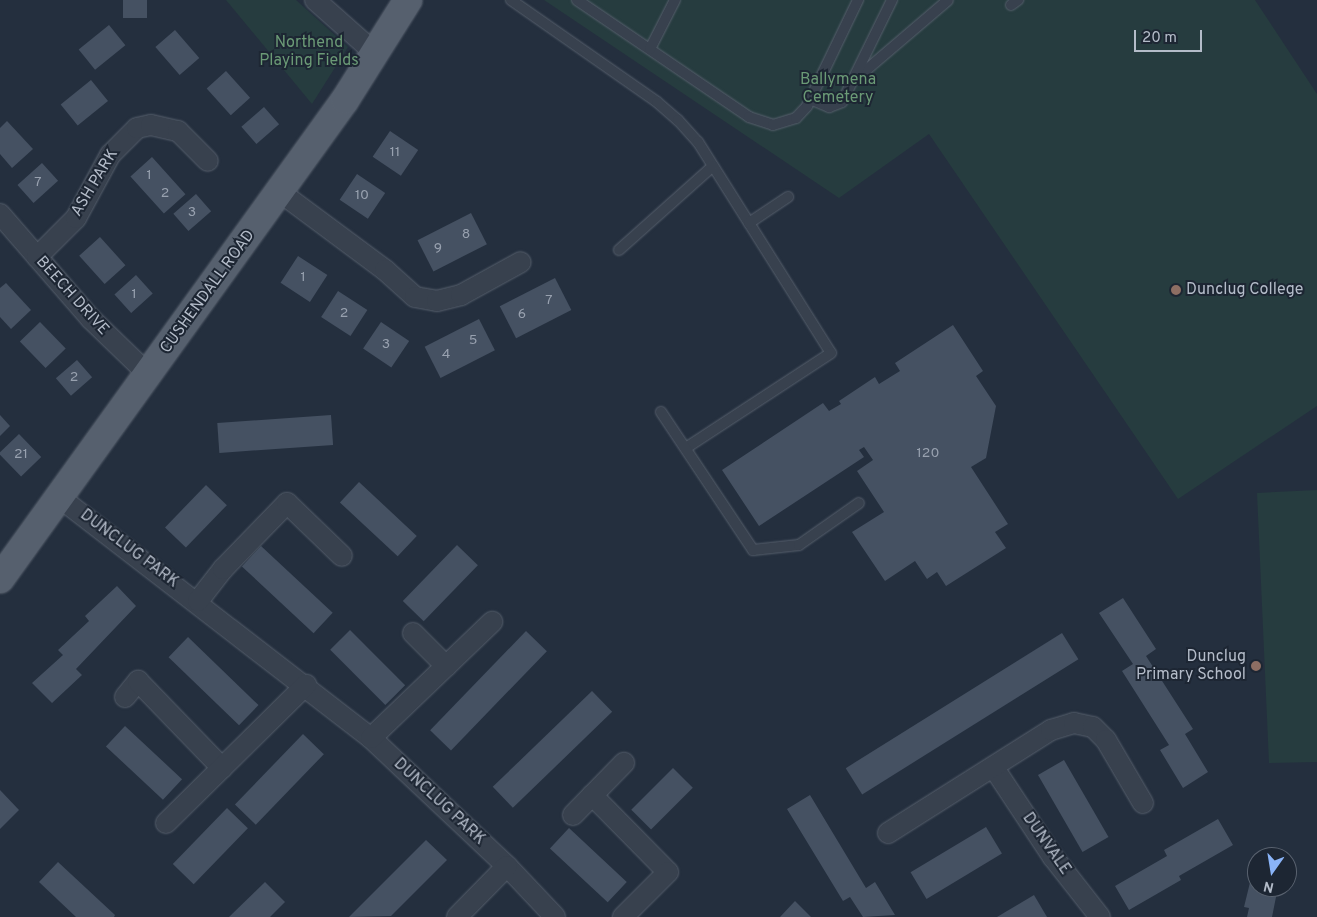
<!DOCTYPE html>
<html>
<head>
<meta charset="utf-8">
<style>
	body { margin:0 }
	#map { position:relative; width:1317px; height:917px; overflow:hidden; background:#242f3e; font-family:Overpass,sans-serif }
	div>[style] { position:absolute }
	.green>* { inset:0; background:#263c3f }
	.building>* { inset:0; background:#455162; transform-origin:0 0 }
	.roads { filter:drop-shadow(0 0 1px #565f6c) drop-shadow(0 0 1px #565f6c) }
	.service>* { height:10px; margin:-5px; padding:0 5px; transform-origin:5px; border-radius:5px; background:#38414e }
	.minor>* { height:20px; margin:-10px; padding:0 10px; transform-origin:10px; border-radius:10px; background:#38414e }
	.primary>* { height:28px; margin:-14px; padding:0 14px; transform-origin:14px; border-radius:14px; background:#56606e }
	.dots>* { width:14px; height:14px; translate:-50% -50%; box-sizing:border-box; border:2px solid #1d2633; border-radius:50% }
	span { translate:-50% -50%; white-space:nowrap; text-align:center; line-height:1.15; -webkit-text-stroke:4px #1d2633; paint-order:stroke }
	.number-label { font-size:14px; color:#98a1af }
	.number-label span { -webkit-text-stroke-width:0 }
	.park-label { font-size:16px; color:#6b9a76 }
	.street-label { font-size:16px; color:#b4bcc9 }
	.poi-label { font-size:16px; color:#b4bcc9 }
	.left { translate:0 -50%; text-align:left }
	.right { translate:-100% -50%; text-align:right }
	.north { position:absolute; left:1247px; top:847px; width:50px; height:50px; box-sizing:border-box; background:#1d2633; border:1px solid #59626f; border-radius:50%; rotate:193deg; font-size:14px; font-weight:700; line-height:20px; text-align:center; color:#b4bcc9 }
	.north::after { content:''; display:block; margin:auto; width:18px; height:22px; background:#8ab4f8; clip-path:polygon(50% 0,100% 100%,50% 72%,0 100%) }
	.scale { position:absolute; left:1134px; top:30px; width:68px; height:22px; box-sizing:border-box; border:2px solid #b4bcc9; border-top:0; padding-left:6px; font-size:15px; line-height:18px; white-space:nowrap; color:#b4bcc9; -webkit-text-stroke:4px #1d2633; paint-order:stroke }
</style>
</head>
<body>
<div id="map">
	<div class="green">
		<i style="clip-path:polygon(226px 0,296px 0,348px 47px,312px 104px)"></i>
		<i style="clip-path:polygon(544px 0,1255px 0,1317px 94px,1317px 406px,1178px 499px,929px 134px,839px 198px)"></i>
		<i style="clip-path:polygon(1317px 490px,1317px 762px,1269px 763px,1257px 493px)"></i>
	</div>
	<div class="building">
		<i style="left:123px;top:0;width:24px;height:18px"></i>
		<i style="left:109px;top:25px;width:26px;height:39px;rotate:51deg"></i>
		<i style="left:175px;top:30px;width:37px;height:26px;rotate:49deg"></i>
		<i style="left:226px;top:71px;width:36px;height:26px;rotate:48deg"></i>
		<i style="left:91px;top:80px;width:27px;height:39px;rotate:51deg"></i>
		<i style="left:264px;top:107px;width:23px;height:30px;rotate:49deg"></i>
		<i style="clip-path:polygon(7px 121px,33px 149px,12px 168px,0 154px,0 128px)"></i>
		<i style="left:390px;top:131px;width:34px;height:31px;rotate:34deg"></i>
		<i style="left:152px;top:157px;width:50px;height:29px;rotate:48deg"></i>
		<i style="left:42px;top:163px;width:24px;height:33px;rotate:48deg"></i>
		<i style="left:357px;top:174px;width:34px;height:31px;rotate:34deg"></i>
		<i style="left:196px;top:194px;width:23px;height:30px;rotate:49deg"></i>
		<i style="left:471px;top:213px;width:35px;height:60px;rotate:63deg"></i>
		<i style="left:100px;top:237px;width:38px;height:28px;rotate:48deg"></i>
		<i style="left:298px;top:256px;width:35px;height:32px;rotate:33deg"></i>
		<i style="left:136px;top:275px;width:25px;height:29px;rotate:48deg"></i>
		<i style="left:555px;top:278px;width:36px;height:62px;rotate:63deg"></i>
		<i style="clip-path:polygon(6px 283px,31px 310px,11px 329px,0 317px,0 288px)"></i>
		<i style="left:338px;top:291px;width:35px;height:31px;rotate:33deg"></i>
		<i style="left:479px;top:319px;width:35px;height:61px;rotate:63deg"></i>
		<i style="left:40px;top:322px;width:37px;height:28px;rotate:46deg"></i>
		<i style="left:381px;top:322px;width:34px;height:32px;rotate:34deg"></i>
		<i style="clip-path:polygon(953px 325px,983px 371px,976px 376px,996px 406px,986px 458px,971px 467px,1008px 524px,995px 532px,1006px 548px,946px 586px,937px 572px,927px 579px,915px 561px,885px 581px,852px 532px,884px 512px,857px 471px,873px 460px,864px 447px,859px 450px,864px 457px,759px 526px,722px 470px,823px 403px,829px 411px,841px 404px,839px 401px,875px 377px,879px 384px,900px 371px,895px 363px)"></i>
		<i style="left:77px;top:360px;width:23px;height:28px;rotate:49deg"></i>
		<i style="clip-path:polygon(0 415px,10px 426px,0 436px)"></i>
		<i style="left:331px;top:415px;width:30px;height:114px;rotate:86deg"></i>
		<i style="left:19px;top:434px;width:32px;height:28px;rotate:46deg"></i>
		<i style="left:359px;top:482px;width:79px;height:28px;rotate:43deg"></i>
		<i style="left:206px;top:485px;width:29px;height:59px;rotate:44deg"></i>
		<i style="left:457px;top:545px;width:29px;height:78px;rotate:44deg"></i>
		<i style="left:261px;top:546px;width:98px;height:28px;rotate:43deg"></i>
		<i style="clip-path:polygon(117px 586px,136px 606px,76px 669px,82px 675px,52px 703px,32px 683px,63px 655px,58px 650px,89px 621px,85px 616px)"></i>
		<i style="clip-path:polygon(1123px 598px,1156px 649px,1146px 656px,1193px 729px,1185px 734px,1208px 772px,1183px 788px,1160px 750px,1169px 745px,1122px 671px,1133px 664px,1099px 613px)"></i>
		<i style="left:350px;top:630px;width:78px;height:28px;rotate:45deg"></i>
		<i style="left:526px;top:631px;width:29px;height:138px;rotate:44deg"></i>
		<i style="left:1062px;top:633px;width:31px;height:255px;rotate:58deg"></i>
		<i style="left:188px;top:637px;width:98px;height:28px;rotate:44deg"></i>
		<i style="left:592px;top:691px;width:29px;height:138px;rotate:46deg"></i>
		<i style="left:125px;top:726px;width:78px;height:28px;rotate:43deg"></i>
		<i style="left:303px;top:734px;width:29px;height:98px;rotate:44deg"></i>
		<i style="left:1064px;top:760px;width:89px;height:30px;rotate:60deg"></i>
		<i style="left:673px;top:768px;width:28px;height:59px;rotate:45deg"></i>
		<i style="clip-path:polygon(0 790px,19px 810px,0 829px)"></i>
		<i style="clip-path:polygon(810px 795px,866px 888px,875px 882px,895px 915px,863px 917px,850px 897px,843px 901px,787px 809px)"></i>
		<i style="left:227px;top:808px;width:29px;height:78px;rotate:44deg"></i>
		<i style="clip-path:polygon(1218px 819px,1233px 845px,1179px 876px,1181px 880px,1129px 910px,1115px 886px,1167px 856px,1164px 850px)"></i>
		<i style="left:986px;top:827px;width:31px;height:88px;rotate:59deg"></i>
		<i style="left:569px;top:828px;width:79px;height:28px;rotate:43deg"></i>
		<i style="clip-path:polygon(426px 840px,447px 860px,391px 916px,349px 917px)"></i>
		<i style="clip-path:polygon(58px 862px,115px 915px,114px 917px,76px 917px,39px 882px)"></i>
		<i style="clip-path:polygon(1255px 862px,1257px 887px,1278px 887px,1272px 917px,1247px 917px,1249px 908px,1244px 907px)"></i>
		<i style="clip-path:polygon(265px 882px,285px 902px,270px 917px,229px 917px)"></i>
		<i style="clip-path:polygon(1034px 895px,1047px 917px,997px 917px)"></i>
		<i style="clip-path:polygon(795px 901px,811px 917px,780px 917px)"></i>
	</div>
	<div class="roads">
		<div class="service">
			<i style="left:511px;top:0;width:178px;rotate:34.9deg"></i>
			<i style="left:657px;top:102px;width:28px;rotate:41deg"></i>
			<i style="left:678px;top:120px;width:30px;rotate:48deg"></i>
			<i style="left:698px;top:142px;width:249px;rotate:57.8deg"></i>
			<i style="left:831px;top:353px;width:173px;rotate:146.8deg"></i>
			<i style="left:577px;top:0;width:208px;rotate:34.2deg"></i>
			<i style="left:749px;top:117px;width:25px;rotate:18deg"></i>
			<i style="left:773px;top:125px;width:24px;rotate:-17deg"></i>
			<i style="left:796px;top:118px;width:16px;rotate:-47deg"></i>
			<i style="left:807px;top:106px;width:118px;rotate:-64.3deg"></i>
			<i style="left:1011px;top:5px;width:9px;rotate:-36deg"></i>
			<i style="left:650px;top:49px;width:55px;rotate:-63deg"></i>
			<i style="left:858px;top:77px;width:118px;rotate:-40.5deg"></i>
			<i style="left:810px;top:99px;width:21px;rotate:23deg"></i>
			<i style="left:829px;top:107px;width:14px;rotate:-21deg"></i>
			<i style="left:842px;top:102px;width:114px;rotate:-63.9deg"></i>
			<i style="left:749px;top:223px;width:47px;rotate:-33.7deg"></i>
			<i style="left:619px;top:250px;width:126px;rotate:-41.8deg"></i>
			<i style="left:661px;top:412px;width:166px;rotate:56.3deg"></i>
			<i style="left:753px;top:550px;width:46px;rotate:-6.2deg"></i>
			<i style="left:799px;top:545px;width:73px;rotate:-35deg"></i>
		</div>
		<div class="minor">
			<i style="left:315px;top:0;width:80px;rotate:41.5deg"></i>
			<i style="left:280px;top:192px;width:131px;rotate:36.6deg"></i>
			<i style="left:385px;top:270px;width:40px;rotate:42deg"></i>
			<i style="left:415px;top:297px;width:22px;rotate:10deg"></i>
			<i style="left:437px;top:301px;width:25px;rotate:-14deg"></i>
			<i style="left:461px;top:295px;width:68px;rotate:-28.8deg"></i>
			<i style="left:0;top:214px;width:139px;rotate:49.1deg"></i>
			<i style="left:91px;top:319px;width:79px;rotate:44deg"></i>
			<i style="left:37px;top:257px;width:55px;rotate:-45deg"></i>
			<i style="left:76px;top:218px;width:72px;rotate:-61.6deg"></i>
			<i style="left:110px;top:155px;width:38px;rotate:-45deg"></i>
			<i style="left:137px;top:128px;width:14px;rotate:-12deg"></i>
			<i style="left:151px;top:125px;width:28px;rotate:13deg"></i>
			<i style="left:178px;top:131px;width:42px;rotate:45deg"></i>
			<i style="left:59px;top:497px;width:394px;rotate:37.7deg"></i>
			<i style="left:371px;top:738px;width:187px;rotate:43.3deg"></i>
			<i style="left:507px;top:866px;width:70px;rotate:46.7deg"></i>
			<i style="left:198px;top:601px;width:41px;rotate:-52deg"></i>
			<i style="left:223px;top:569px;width:92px;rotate:-45.9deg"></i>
			<i style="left:287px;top:503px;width:76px;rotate:43.9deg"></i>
			<i style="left:413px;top:633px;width:47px;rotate:45deg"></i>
			<i style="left:125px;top:697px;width:21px;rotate:-51deg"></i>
			<i style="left:138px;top:681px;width:121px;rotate:46deg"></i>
			<i style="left:371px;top:738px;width:168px;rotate:-43.8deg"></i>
			<i style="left:994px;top:768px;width:107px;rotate:56.5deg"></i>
			<i style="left:1053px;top:857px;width:76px;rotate:51.9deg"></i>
			<i style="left:592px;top:795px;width:108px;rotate:45.4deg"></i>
			<i style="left:668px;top:872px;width:64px;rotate:135deg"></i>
			<i style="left:573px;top:815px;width:73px;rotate:-45.6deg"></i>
			<i style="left:166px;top:823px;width:197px;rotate:-44.6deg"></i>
			<i style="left:888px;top:833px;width:193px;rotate:-32.3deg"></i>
			<i style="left:1051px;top:730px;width:24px;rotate:-17deg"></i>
			<i style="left:1074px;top:723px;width:19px;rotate:12deg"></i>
			<i style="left:1093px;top:727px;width:18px;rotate:45deg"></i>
			<i style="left:1106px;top:740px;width:73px;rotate:59.6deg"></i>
			<i style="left:457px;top:917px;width:71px;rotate:-45.6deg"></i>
		</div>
		<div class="primary">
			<i style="left:0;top:579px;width:590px;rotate:-54.24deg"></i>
			<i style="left:345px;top:100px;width:118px;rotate:-57.8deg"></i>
		</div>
	</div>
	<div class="dots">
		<i style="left:1176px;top:290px;background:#8d6e63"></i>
		<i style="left:1256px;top:666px;background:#8d6e63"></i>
	</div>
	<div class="number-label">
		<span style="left:395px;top:153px">11</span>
		<span style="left:149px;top:176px">1</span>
		<span style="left:38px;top:183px">7</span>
		<span style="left:165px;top:194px">2</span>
		<span style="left:362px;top:196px">10</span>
		<span style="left:192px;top:213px">3</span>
		<span style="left:466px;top:235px">8</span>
		<span style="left:438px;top:249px">9</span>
		<span style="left:303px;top:278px">1</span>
		<span style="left:134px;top:295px">1</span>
		<span style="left:549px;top:301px">7</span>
		<span style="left:344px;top:314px">2</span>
		<span style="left:522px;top:315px">6</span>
		<span style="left:473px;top:341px">5</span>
		<span style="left:386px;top:345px">3</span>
		<span style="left:446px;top:355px">4</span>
		<span style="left:74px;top:378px">2</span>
		<span style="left:928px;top:454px">120</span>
		<span style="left:21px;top:455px">21</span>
	</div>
	<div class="park-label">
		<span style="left:309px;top:52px">Northend<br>Playing Fields</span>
		<span style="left:838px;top:89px">Ballymena<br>Cemetery</span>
	</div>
	<div class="street-label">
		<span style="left:95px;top:183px;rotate:-59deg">ASH PARK</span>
		<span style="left:208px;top:292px;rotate:-54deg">CUSHENDALL ROAD</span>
		<span style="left:72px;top:296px;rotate:48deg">BEECH DRIVE</span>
		<span style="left:129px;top:549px;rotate:37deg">DUNCLUG PARK</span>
		<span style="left:439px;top:802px;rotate:43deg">DUNCLUG PARK</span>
		<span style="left:1046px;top:844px;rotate:55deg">DUNVALE</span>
	</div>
	<div class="poi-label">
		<span class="left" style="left:1186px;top:290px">Dunclug College</span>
		<span class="right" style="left:1246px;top:666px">Dunclug<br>Primary School</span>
	</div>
	<div class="north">N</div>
	<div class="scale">20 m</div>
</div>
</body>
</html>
